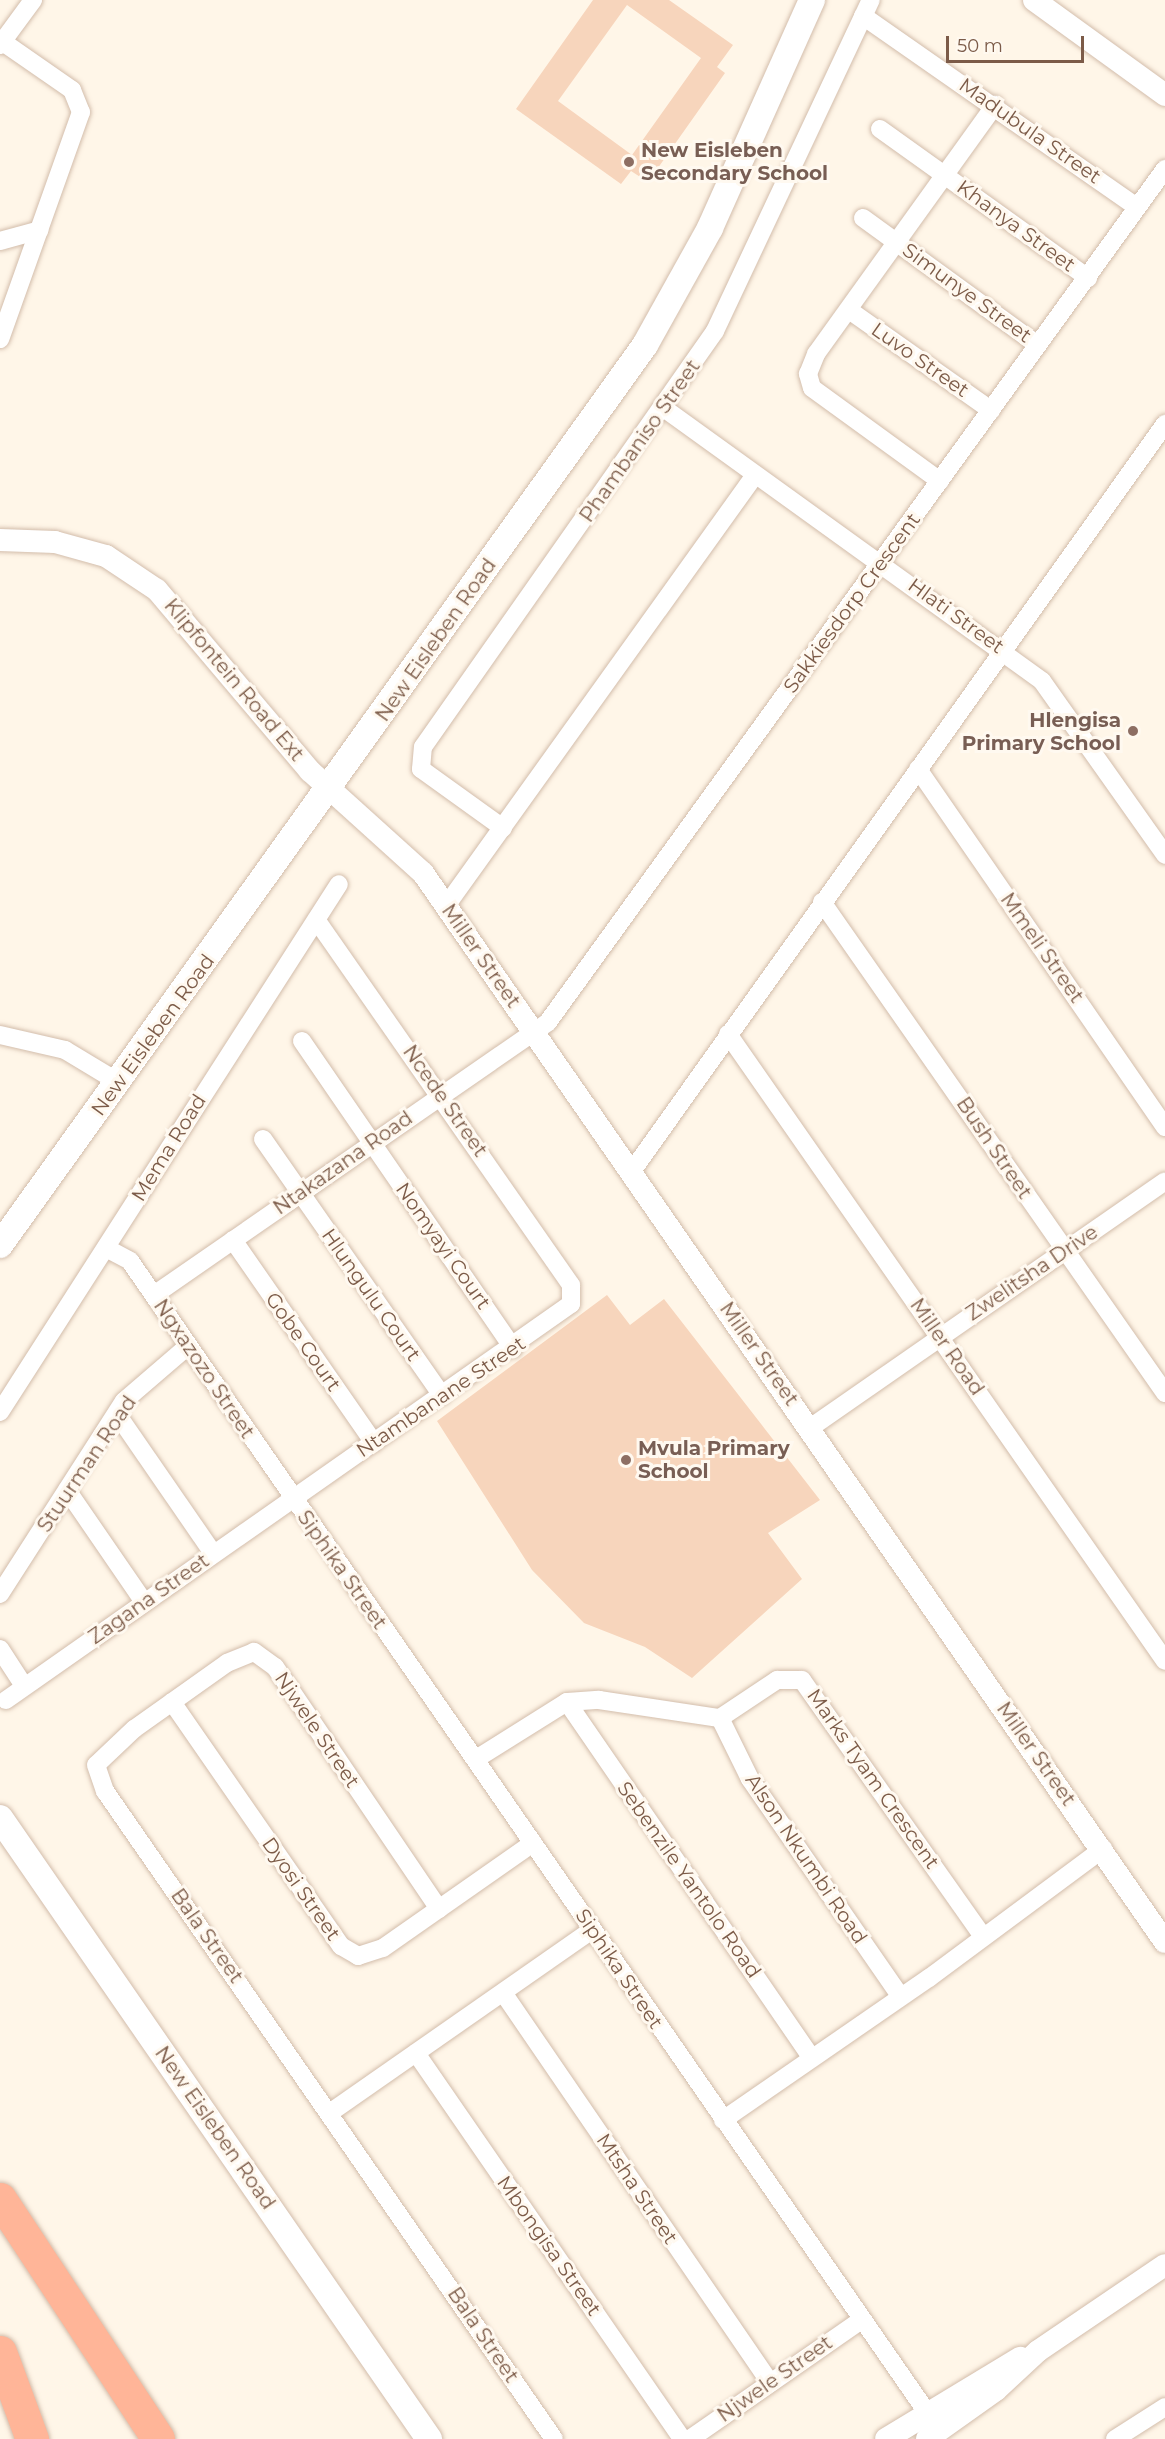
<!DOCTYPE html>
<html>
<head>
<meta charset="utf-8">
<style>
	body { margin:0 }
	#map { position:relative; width:1165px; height:2439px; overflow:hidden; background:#fff6e8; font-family:Montserrat,sans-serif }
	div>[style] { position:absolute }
	.building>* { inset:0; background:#f7d5bc }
	.roads { filter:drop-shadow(0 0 2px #d3bdab) drop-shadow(0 0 2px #d3bdab) }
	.minor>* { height:18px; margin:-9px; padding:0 9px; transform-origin:9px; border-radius:9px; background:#fff }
	.tertiary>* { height:22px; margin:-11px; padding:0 11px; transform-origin:11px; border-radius:11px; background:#fff }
	.secondary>* { height:26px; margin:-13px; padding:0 13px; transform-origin:13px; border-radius:13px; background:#fff }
	.motorway>* { height:33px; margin:-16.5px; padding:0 16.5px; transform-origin:16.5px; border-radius:16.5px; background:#ffb598 }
	.dots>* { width:16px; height:16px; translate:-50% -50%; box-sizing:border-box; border:3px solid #fff9f0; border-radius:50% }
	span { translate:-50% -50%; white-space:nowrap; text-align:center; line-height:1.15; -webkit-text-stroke:6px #fff9f0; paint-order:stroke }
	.street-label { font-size:20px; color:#7c5b48 }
	.education-label { font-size:20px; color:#785e54; font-weight:700 }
	.left { translate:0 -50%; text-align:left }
	.right { translate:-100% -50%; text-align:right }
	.scale { position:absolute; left:946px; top:36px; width:138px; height:27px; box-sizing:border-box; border:3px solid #7c5b48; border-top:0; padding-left:8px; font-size:18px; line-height:21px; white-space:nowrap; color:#7c5b48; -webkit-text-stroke:4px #fff9f0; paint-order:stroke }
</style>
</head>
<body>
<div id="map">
	<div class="building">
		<i style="clip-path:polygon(evenodd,593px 0,669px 0,733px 45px,717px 67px,725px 73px,648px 182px,631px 171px,621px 184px,516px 109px,593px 0,627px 5px,701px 58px,632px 155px,558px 101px,627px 5px)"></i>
		<i style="clip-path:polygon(607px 1295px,630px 1325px,664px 1299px,820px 1500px,768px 1533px,802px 1579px,692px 1678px,645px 1647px,584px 1623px,532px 1570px,437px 1421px)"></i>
	</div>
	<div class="roads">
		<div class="minor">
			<i style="left:863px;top:16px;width:334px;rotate:34.9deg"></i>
			<i style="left:0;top:40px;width:88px;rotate:34.8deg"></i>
			<i style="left:72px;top:90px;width:24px;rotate:68deg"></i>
			<i style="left:81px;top:112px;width:241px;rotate:109.6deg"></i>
			<i style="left:0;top:45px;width:56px;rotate:-53.7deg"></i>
			<i style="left:880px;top:129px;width:256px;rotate:35.6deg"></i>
			<i style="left:863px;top:218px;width:216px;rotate:36deg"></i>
			<i style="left:0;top:241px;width:41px;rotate:-15.4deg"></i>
			<i style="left:849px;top:310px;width:174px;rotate:35.2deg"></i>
			<i style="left:665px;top:409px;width:465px;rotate:35.8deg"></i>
			<i style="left:1042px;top:681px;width:213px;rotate:54.7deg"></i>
			<i style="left:940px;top:481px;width:158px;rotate:-144deg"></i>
			<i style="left:812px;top:388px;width:15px;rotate:-106deg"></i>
			<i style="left:808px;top:374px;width:22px;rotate:-68deg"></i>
			<i style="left:816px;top:354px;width:307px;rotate:-54.3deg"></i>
			<i style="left:918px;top:769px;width:435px;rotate:55.4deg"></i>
			<i style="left:503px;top:828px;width:101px;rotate:-144.3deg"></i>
			<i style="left:421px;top:769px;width:22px;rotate:-85deg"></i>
			<i style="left:423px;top:747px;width:508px;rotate:-54.93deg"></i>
			<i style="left:715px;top:331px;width:366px;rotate:-64.8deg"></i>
			<i style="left:822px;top:902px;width:599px;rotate:55.06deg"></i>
			<i style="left:446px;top:906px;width:530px;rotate:-54.36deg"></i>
			<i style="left:728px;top:1034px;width:764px;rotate:55.12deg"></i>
			<i style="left:0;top:1035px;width:67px;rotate:13deg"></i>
			<i style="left:65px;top:1050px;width:62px;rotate:31.1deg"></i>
			<i style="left:302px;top:1041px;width:373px;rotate:55.5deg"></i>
			<i style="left:263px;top:1139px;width:313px;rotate:55.1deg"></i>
			<i style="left:632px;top:1171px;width:918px;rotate:-54.49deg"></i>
			<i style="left:233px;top:1240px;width:247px;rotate:55.2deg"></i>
			<i style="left:106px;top:1248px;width:27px;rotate:28deg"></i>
			<i style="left:130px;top:1261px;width:1414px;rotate:55.31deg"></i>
			<i style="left:154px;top:1295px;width:479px;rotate:-34.7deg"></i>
			<i style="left:548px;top:1022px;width:1053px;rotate:-54.12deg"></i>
			<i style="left:0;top:1412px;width:627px;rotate:-57.3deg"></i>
			<i style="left:117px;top:1414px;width:169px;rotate:55.4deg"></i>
			<i style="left:810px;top:1428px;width:432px;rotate:-34.8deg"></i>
			<i style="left:67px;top:1490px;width:136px;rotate:55.5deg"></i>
			<i style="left:0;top:1594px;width:229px;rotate:-57.3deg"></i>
			<i style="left:124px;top:1401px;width:84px;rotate:-40.7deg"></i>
			<i style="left:0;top:1649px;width:44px;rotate:57deg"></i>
			<i style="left:6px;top:1700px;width:690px;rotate:-35.03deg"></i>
			<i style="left:571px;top:1304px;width:19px;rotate:-90deg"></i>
			<i style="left:571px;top:1285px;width:445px;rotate:-124.9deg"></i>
			<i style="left:172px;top:1702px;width:297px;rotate:55.3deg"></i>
			<i style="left:341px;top:1946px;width:20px;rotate:30deg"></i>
			<i style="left:358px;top:1956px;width:26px;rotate:-18deg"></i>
			<i style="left:383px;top:1948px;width:183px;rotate:-35deg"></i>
			<i style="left:567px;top:1702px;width:431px;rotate:55.5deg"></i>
			<i style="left:720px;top:1718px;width:68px;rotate:63.8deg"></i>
			<i style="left:750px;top:1779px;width:264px;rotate:55.3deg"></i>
			<i style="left:476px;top:1759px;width:107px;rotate:-32.1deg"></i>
			<i style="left:567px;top:1702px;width:32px;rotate:-4deg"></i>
			<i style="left:599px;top:1700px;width:122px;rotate:8.5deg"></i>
			<i style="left:720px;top:1718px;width:69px;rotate:-33.7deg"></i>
			<i style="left:777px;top:1680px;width:25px"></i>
			<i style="left:802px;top:1680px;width:312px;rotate:54.8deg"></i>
			<i style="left:439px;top:1909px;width:292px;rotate:-124.1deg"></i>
			<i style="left:275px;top:1667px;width:26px;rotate:-144deg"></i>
			<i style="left:254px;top:1652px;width:29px;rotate:158deg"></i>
			<i style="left:227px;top:1663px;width:114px;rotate:144.6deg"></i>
			<i style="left:134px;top:1729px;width:52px;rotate:136.5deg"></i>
			<i style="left:96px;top:1765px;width:28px;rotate:71deg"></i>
			<i style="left:105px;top:1791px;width:788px;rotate:55.28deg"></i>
			<i style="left:504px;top:1994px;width:471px;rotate:55.6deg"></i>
			<i style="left:416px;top:2053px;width:469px;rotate:55.4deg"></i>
			<i style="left:331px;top:2112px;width:318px;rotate:-34.9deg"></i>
			<i style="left:723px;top:2120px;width:250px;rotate:-34.6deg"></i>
			<i style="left:929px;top:1978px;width:217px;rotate:-36.6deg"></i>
			<i style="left:690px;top:2439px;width:208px;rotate:-34.8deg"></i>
			<i style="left:1115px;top:2439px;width:59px;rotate:-32.6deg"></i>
		</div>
		<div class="tertiary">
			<i style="left:1034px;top:0;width:162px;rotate:35.9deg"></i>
			<i style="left:0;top:540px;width:55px;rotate:2.1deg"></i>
			<i style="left:55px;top:542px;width:53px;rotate:15.4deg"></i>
			<i style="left:106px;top:556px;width:61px;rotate:33.7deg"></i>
			<i style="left:157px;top:590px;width:237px;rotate:49.8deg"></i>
			<i style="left:310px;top:771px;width:152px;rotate:42.1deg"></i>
			<i style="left:423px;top:873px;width:1301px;rotate:55.24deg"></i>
			<i style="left:886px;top:2439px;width:157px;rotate:-31.2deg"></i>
			<i style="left:927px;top:2439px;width:85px;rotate:-35.4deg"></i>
			<i style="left:996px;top:2390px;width:57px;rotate:-42.9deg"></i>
			<i style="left:1038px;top:2351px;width:153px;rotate:-34.1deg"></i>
		</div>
		<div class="secondary">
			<i style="left:0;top:1245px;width:1107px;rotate:-54.37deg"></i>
			<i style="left:645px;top:345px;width:134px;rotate:-60.9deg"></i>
			<i style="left:710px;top:228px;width:250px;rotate:-65.9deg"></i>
			<i style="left:0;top:1818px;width:755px;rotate:55.36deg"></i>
		</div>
		<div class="motorway">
			<i style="left:0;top:2199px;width:287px;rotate:56.6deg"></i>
			<i style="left:0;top:2352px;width:93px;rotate:69.8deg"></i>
		</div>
	</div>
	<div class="dots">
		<i style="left:629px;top:162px;background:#8d6e63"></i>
		<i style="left:1133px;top:731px;background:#8d6e63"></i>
		<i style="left:626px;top:1460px;background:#8d6e63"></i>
	</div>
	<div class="street-label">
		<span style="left:1030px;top:131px;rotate:35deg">Madubula Street</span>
		<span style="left:1016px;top:226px;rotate:36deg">Khanya Street</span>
		<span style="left:967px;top:293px;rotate:36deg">Simunye Street</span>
		<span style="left:920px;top:360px;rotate:35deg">Luvo Street</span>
		<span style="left:640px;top:441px;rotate:-55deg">Phambaniso Street</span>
		<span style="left:852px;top:603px;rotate:-54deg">Sakkiesdorp Crescent</span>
		<span style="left:956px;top:616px;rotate:36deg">Hlati Street</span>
		<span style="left:436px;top:640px;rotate:-55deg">New Eisleben Road</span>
		<span style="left:234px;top:680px;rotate:50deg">Klipfontein Road Ext</span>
		<span style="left:1042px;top:948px;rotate:55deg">Mmeli Street</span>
		<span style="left:481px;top:956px;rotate:55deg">Miller Street</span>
		<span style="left:153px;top:1035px;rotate:-54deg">New Eisleben Road</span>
		<span style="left:445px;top:1101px;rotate:55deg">Ncede Street</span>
		<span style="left:169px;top:1148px;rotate:-58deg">Mema Road</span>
		<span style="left:994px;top:1148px;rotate:56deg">Bush Street</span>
		<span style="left:343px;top:1163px;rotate:-35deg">Ntakazana Road</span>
		<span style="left:443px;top:1246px;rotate:55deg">Nomyayi Court</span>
		<span style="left:1032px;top:1273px;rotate:-34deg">Zwelitsha Drive</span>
		<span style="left:371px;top:1295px;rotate:55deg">Hlungulu Court</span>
		<span style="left:303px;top:1342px;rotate:55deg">Gobe Court</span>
		<span style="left:947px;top:1347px;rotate:55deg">Miller Road</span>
		<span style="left:759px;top:1354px;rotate:55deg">Miller Street</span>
		<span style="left:204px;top:1369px;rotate:56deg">Ngxazozo Street</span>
		<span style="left:441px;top:1397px;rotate:-34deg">Ntambanane Street</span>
		<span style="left:87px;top:1464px;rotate:-56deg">Stuurman Road</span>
		<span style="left:342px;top:1570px;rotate:55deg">Siphika Street</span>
		<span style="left:149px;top:1599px;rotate:-35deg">Zagana Street</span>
		<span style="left:317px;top:1730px;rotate:56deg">Njwele Street</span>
		<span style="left:1036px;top:1754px;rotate:55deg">Miller Street</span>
		<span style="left:873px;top:1779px;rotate:55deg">Marks Tyam Crescent</span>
		<span style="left:806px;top:1859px;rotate:56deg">Alson Nkumbi Road</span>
		<span style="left:689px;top:1880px;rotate:55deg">Sebenzile Yantolo Road</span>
		<span style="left:301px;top:1889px;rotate:55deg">Dyosi Street</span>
		<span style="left:207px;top:1936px;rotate:55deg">Bala Street</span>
		<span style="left:619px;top:1969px;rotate:56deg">Siphika Street</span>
		<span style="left:215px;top:2128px;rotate:55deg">New Eisleben Road</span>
		<span style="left:637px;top:2189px;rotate:56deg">Mtsha Street</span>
		<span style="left:549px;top:2246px;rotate:55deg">Mbongisa Street</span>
		<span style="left:483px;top:2335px;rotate:56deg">Bala Street</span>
		<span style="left:775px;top:2379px;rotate:-35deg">Njwele Street</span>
	</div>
	<div class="education-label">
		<span class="left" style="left:641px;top:162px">New Eisleben<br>Secondary School</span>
		<span class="right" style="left:1121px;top:732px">Hlengisa<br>Primary School</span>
		<span class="left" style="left:638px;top:1460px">Mvula Primary<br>School</span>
	</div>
	<div class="scale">50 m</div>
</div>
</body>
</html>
